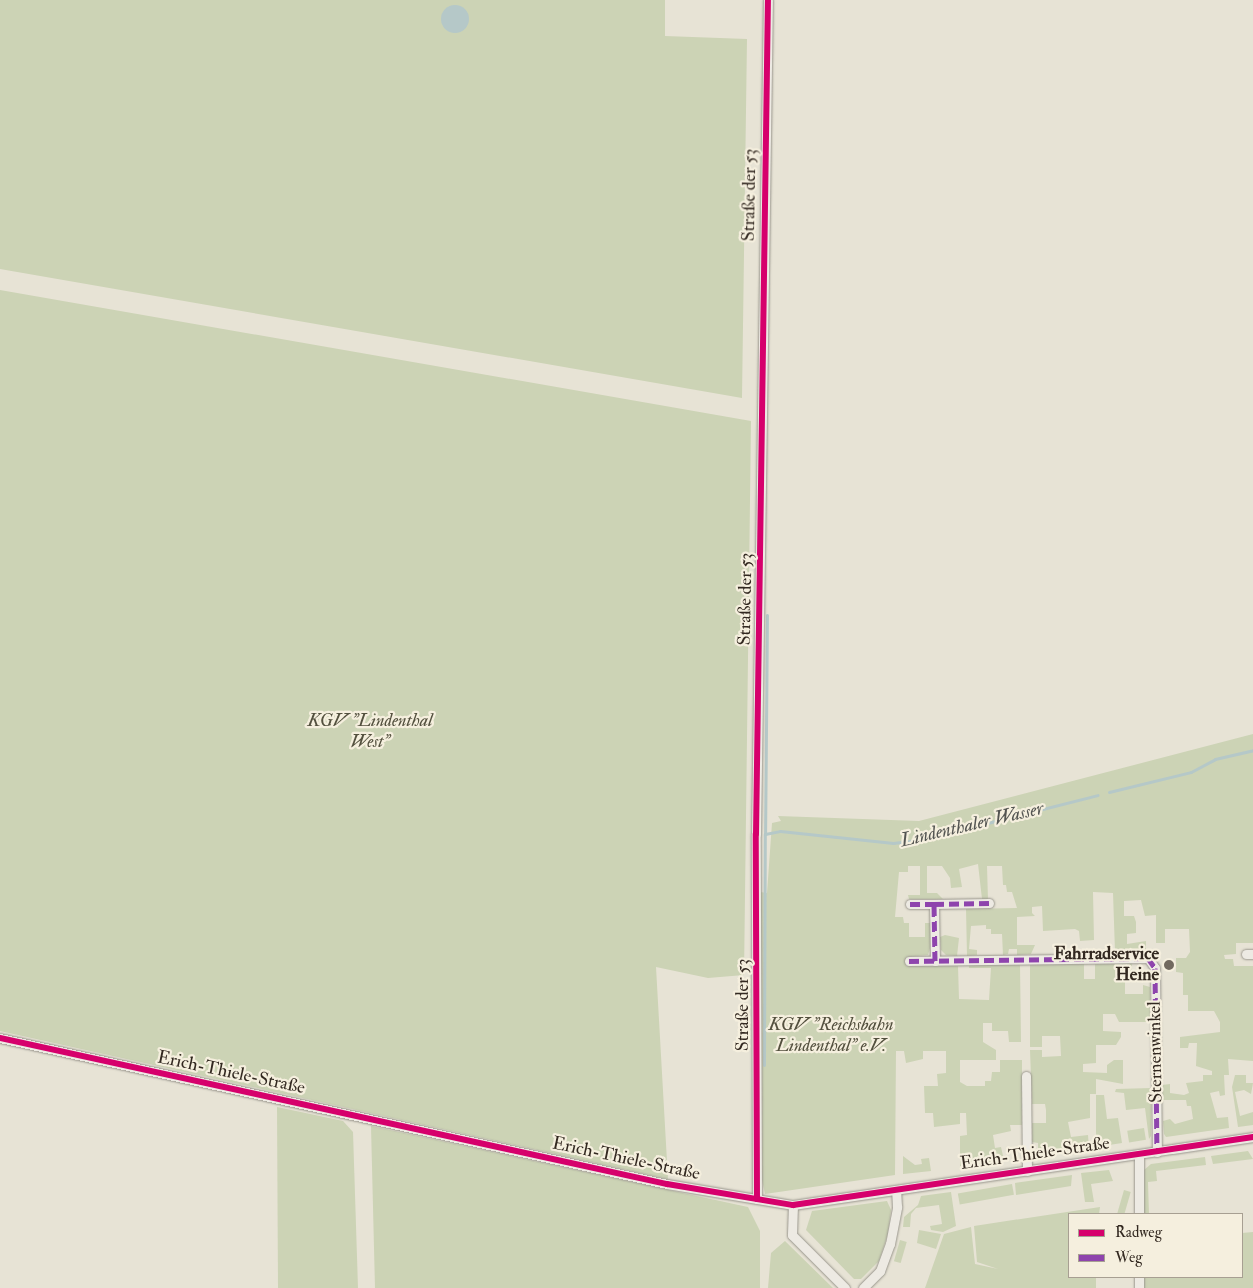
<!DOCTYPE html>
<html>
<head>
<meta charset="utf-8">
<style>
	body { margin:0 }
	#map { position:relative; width:1253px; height:1288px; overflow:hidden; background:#e7e3d5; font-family:"IM FELL Double Pica",serif }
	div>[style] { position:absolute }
	.green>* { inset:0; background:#ccd3b5; transform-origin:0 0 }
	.water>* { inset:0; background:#b5c8c8 }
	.round { border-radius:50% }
	.stream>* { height:3px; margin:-1.5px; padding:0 1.5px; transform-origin:1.5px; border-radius:1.5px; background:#b5c8c8 }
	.roads { filter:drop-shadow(0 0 1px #99968d) drop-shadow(0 0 1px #99968d) }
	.street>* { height:9px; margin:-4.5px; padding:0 4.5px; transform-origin:4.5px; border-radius:4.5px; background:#edeae3 }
	.quiet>* { height:5px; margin-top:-2.5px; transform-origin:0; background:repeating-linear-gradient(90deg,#8e44ad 0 10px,transparent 0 15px) }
	.cycleway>* { height:6px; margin:-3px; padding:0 3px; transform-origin:3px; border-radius:3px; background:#d6006c }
	.dots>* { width:14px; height:14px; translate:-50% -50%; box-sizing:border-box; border:2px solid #f5efde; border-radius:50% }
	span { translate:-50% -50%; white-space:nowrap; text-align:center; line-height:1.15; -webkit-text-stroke:4.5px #f5efde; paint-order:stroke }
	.street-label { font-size:18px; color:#322820 }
	.park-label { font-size:18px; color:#53503e; font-style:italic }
	.poi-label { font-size:18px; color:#322820; font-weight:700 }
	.right { translate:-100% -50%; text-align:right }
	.water-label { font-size:19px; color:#535451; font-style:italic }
	.legend { position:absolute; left:1068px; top:1213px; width:175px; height:65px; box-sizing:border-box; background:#f5efde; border:1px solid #a79f92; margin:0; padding:6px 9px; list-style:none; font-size:15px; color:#322820 }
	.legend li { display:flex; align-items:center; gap:10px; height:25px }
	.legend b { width:25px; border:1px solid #a79f92 }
</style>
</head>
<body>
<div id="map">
	<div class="green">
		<i style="clip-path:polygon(0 0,665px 0,665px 36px,747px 39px,742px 398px,0 269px)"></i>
		<i style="clip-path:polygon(0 290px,751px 421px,744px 975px,708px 978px,656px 967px,668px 1179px,0 1031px)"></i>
		<i style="clip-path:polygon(1253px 734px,1253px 943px,1236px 943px,1236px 954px,1224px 955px,1225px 959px,1233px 959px,1234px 966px,1253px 966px,1253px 1061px,1228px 1059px,1229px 1075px,1224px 1075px,1225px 1095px,1220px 1096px,1219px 1091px,1210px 1093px,1217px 1118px,1228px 1117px,1229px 1128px,1166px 1137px,1164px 1134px,1163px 1121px,1170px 1119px,1175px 1124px,1193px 1119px,1191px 1106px,1187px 1106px,1186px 1100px,1163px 1100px,1162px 1085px,1170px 1084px,1170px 1093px,1184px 1095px,1189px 1093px,1186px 1083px,1203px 1081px,1203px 1075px,1212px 1075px,1212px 1071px,1196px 1066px,1197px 1043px,1189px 1043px,1188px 1048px,1180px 1048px,1180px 1037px,1220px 1032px,1220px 1022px,1214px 1011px,1188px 1011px,1188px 995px,1183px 995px,1183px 973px,1176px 972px,1176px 958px,1186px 958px,1190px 952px,1189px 929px,1165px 929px,1165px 943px,1156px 943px,1156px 915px,1145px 916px,1141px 900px,1124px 901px,1124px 916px,1134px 916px,1136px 922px,1136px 933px,1127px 934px,1127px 944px,1146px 941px,1146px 951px,1115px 952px,1113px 893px,1093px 892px,1094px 940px,1080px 941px,1079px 931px,1075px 929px,1043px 931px,1042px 906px,1032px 907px,1032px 913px,1035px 916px,1017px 917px,1017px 945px,1035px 945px,1031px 954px,1017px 955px,1017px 949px,1009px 949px,1008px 954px,1003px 955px,1002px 934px,991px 934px,991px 929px,986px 929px,986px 925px,971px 926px,969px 949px,977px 950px,977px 955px,967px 956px,966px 909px,1017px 908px,1012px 892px,1007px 892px,1006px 885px,1003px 885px,1002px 866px,987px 866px,988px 900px,982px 899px,978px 864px,959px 869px,962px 887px,951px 888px,950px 878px,942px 866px,927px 866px,927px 893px,937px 893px,943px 899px,909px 899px,908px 895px,920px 895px,920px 866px,908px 866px,908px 872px,899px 872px,895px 917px,903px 917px,904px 923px,909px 923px,909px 937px,925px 937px,925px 923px,930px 923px,931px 945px,928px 955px,906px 957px,906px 966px,958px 966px,959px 999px,989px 1000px,991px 968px,969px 968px,969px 965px,1020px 965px,1021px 1042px,1009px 1042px,1008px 1031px,992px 1031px,992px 1023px,983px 1023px,983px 1042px,996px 1050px,996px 1060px,960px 1060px,960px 1082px,967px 1086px,985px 1086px,985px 1081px,991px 1081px,992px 1072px,1000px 1072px,1000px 1060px,1022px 1060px,1022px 1125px,1010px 1125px,1011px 1131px,993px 1135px,995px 1148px,1001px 1147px,1004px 1160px,960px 1166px,960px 1136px,967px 1135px,966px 1113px,960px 1113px,960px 1124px,934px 1127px,933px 1113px,925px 1113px,924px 1086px,938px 1086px,937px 1074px,946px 1073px,946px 1051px,923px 1051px,923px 1059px,906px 1063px,904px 1051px,896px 1051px,895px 1175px,765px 1194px,761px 1175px,760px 892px,767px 893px,772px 823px,781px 821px,778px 816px,919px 821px)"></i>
		<i style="clip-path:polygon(945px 935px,959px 938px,957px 956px,946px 955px,941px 950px,940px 937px)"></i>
		<i style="clip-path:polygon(1132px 963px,1131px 973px,1126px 972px,1125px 976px,1125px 994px,1143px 994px,1143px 985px,1150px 987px,1150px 1022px,1119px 1022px,1115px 1014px,1103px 1014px,1103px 1031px,1121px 1032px,1121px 1037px,1116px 1045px,1096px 1045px,1096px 1063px,1083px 1064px,1083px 1072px,1107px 1073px,1107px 1065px,1114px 1060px,1123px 1060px,1123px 1084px,1096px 1079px,1096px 1094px,1090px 1094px,1090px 1118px,1068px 1122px,1071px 1137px,1088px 1135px,1089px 1148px,1032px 1156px,1032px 1152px,1038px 1152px,1038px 1143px,1032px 1142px,1032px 1123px,1046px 1123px,1046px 1110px,1045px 1104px,1032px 1104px,1030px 1050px,1042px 1050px,1042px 1057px,1061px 1056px,1060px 1036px,1042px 1036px,1042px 1047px,1030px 1047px,1030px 965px,1084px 964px,1084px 979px,1095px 979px,1095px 964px)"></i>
		<i style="clip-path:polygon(1235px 1075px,1246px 1075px,1246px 1083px,1253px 1083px,1251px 1094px,1244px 1090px,1235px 1092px,1240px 1116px,1253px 1112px,1253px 1125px,1238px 1127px,1232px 1087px)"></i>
		<i style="clip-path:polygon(1151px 1088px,1151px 1136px,1149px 1139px,1145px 1108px,1126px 1110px,1124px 1093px,1115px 1092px,1116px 1089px)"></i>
		<i style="clip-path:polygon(1096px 1095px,1104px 1095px,1107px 1119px,1118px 1118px,1122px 1143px,1096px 1147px)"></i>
		<i style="clip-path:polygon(277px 1107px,343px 1121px,353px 1132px,358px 1288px,278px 1288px)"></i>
		<i style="clip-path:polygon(371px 1126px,748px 1207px,760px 1231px,760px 1288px,375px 1288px)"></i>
		<i style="left:1144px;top:1128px;width:12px;height:17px;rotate:81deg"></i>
		<i style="clip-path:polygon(1248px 1151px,1253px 1159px,1213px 1164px,1211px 1156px)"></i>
		<i style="clip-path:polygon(903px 1156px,915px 1165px,922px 1164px,921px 1159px,929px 1158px,931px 1171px,903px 1174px)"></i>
		<i style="clip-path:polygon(1205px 1157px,1206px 1165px,1156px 1171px,1157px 1181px,1148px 1182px,1149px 1214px,1144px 1214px,1144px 1170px,1151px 1164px)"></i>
		<i style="clip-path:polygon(1109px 1170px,1113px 1181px,1091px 1184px,1094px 1202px,1085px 1202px,1081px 1173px)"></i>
		<i style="clip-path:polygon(1072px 1175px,1071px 1186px,1016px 1195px,1015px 1183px)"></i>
		<i style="left:1012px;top:1184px;width:11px;height:55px;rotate:80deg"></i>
		<i style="left:1124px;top:1190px;width:7px;height:24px;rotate:16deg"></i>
		<i style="clip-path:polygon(951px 1192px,956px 1226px,943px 1232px,931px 1230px,930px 1226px,942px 1224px,939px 1205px,916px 1208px,911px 1214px,910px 1227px,903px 1227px,904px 1217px,918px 1205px,921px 1196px)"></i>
		<i style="clip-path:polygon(887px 1201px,891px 1210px,888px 1234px,879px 1261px,861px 1279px,854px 1279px,806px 1230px,812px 1211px)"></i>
		<i style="clip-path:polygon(1100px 1207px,1099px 1214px,1069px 1214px,1069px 1277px,1096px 1277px,1096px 1288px,925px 1288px,944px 1234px,971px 1227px,975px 1264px,998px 1269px,977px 1262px,974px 1226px)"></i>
		<i style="clip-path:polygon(919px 1230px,941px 1234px,936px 1249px,917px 1243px)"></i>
		<i style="clip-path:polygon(1253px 1232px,1253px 1288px,1144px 1288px,1144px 1277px,1242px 1277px,1242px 1233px)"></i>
		<i style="left:900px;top:1240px;width:7px;height:22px;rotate:16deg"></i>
		<i style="clip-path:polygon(785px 1241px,833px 1288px,768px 1288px,771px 1253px)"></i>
	</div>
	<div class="water">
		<i class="round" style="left:441px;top:5px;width:28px;height:28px"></i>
	</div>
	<div class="stream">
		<i style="left:767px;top:615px;width:219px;rotate:90.5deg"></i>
		<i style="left:765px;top:834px;width:15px;rotate:-11deg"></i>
		<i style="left:780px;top:831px;width:114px;rotate:6.1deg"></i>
		<i style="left:893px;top:843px;width:31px;rotate:-7deg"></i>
		<i style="left:924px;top:839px;width:179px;rotate:-14.2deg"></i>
		<i style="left:1109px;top:792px;width:84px;rotate:-13.7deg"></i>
		<i style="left:1191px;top:772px;width:27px;rotate:-28deg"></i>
		<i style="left:1215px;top:759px;width:39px;rotate:-13deg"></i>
		<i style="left:764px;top:1065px;width:231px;rotate:-89.8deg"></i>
	</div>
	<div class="roads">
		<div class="street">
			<i style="left:910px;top:904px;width:24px"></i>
			<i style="left:1246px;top:954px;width:7px"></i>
			<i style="left:909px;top:961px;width:239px;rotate:-0.7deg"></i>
			<i style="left:1148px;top:958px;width:12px;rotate:55deg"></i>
			<i style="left:1155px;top:968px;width:184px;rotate:89.4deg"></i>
			<i style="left:935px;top:961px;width:57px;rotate:-91deg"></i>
			<i style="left:934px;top:904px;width:55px;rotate:-1deg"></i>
			<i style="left:0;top:1038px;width:683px;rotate:12.35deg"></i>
			<i style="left:667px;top:1184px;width:128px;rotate:9.5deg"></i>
			<i style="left:793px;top:1205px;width:465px;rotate:-8.4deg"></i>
			<i style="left:1026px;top:1076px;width:95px;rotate:89.4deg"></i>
			<i style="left:1139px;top:1154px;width:60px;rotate:90deg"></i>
			<i style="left:757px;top:1199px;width:365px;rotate:-90.2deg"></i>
			<i style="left:756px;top:834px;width:834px;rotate:-89.18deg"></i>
			<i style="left:793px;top:1205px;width:30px;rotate:92deg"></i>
			<i style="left:792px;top:1235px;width:75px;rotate:45deg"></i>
			<i style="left:863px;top:1288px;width:24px;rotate:-45deg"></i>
			<i style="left:880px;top:1271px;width:29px;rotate:-70deg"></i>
			<i style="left:890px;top:1244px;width:38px;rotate:-79deg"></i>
			<i style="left:897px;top:1207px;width:17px;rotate:-93deg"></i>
			<i style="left:1139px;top:1288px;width:11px;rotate:-90deg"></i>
		</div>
	</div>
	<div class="quiet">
		<i style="left:910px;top:904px;width:24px"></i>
		<i style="left:909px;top:961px;width:239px;rotate:-0.7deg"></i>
		<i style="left:1148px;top:958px;width:12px;rotate:55deg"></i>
		<i style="left:1155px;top:968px;width:184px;rotate:89.4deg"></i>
		<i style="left:935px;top:961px;width:57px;rotate:-91deg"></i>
		<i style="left:934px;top:904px;width:55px;rotate:-1deg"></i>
	</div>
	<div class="cycleway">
		<i style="left:0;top:1038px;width:683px;rotate:12.35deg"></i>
		<i style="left:667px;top:1184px;width:128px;rotate:9.5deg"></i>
		<i style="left:793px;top:1205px;width:465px;rotate:-8.4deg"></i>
		<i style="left:757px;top:1199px;width:365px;rotate:-90.2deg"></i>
		<i style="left:756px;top:834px;width:834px;rotate:-89.18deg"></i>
	</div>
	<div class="dots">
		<i style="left:1169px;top:965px;background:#71695f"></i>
	</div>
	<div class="street-label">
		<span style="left:750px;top:195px;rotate:-89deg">Straße der 53</span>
		<span style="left:746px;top:599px;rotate:-89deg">Straße der 53</span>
		<span style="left:743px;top:1005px;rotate:-90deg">Straße der 53</span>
		<span style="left:1156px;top:1052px;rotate:-91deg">Sternenwinkel</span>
		<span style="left:231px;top:1073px;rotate:12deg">Erich-Thiele-Straße</span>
		<span style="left:1035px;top:1154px;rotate:-8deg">Erich-Thiele-Straße</span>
		<span style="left:626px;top:1159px;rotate:12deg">Erich-Thiele-Straße</span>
	</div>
	<div class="park-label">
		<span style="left:370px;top:732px">KGV "Lindenthal<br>West"</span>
		<span style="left:831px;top:1036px">KGV "Reichsbahn<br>Lindenthal" e.V.</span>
	</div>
	<div class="poi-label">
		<span class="right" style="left:1159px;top:965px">Fahrradservice<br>Heine</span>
	</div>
	<div class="water-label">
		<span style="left:972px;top:825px;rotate:-13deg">Lindenthaler Wasser</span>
	</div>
	<ul class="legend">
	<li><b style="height:6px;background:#d6006c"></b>Radweg</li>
	<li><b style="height:6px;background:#8e44ad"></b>Weg</li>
	</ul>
</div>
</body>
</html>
